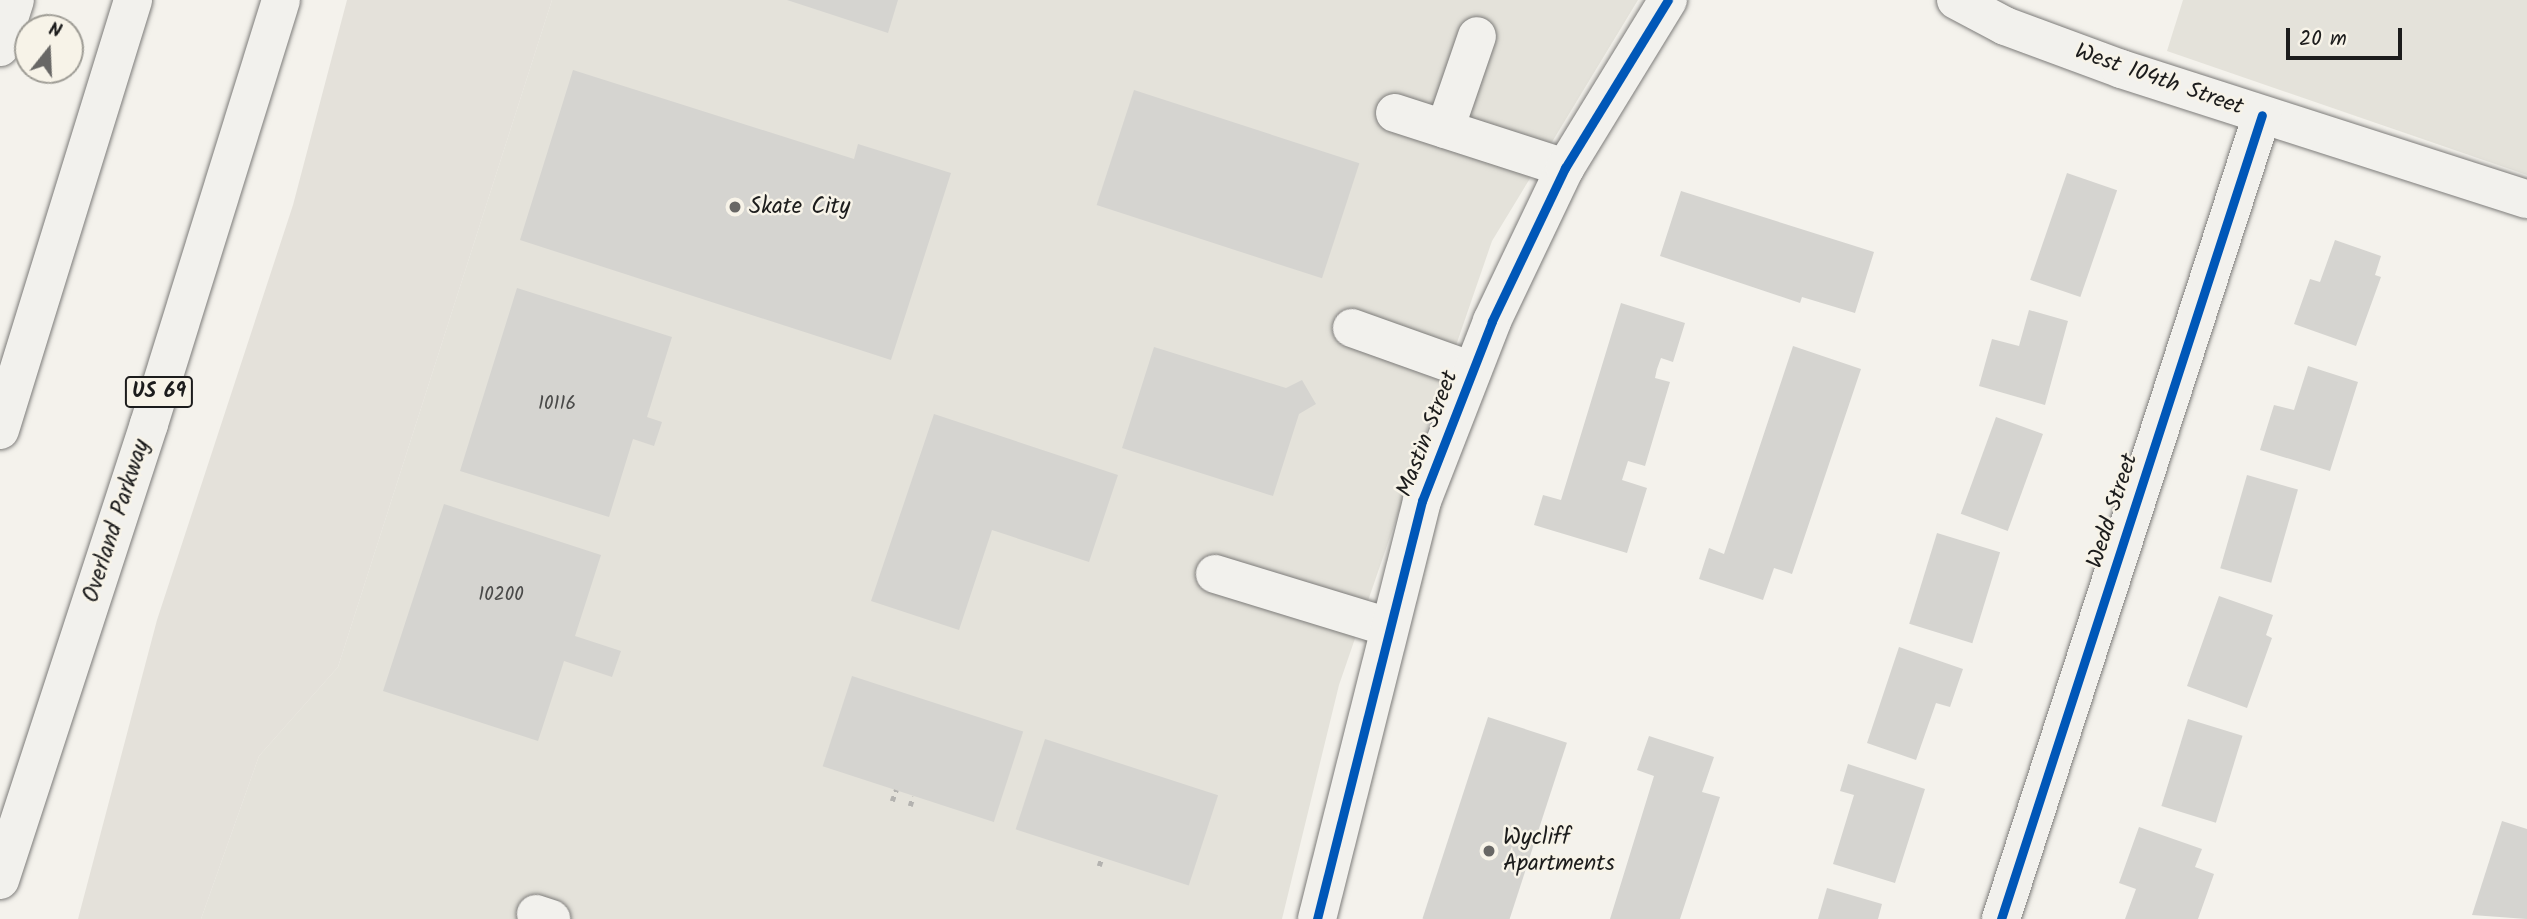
<!DOCTYPE html>
<html>
<head>
<meta charset="utf-8">
<style>
	body { margin:0 }
	#map { position:relative; width:2527px; height:919px; overflow:hidden; background:#f4f2ec; font-family:Kalam,sans-serif }
	div>[style] { position:absolute }
	.built>* { inset:0; background:#e4e2da }
	.green>* { inset:0; background:#e4e1da }
	.building>* { inset:0; background:#d5d4d0; transform-origin:0 0 }
	.path>* { height:4.5px; margin-top:-2.25px; transform-origin:0; background:repeating-linear-gradient(90deg,#b4b3b0 0 5px,transparent 0 10px) }
	.roads { filter:drop-shadow(0 0 2px #7d7c7a) drop-shadow(0 0 2px #7d7c7a) }
	.minor>* { height:38px; margin:-19px; padding:0 19px; transform-origin:19px; border-radius:19px; background:#f2f1ed }
	.highway>* { height:38px; margin:-19px; padding:0 19px; transform-origin:19px; border-radius:19px; background:#f2f1ed }
	.cycleway>* { height:9px; margin:-4.5px; padding:0 4.5px; transform-origin:4.5px; border-radius:4.5px; background:#0057b8 }
	.dots>* { width:19px; height:19px; translate:-50% -50%; box-sizing:border-box; border:4px solid #f7f3e8; border-radius:50% }
	span { translate:-50% -50%; white-space:nowrap; text-align:center; line-height:1.15; -webkit-text-stroke:5px #f7f3e8; paint-order:stroke }
	.number-label { font-size:19px; color:#4a4a49 }
	.number-label span { -webkit-text-stroke-width:0 }
	.shield-label span { padding:2px 5px; background:#f7f3e8; border:2px solid; border-radius:5px; -webkit-text-stroke-width:0 }
	.shield-label { font-size:21px; color:#1c1c1c; font-weight:700 }
	.street-label { font-size:23px; color:#1c1c1c }
	.poi-label { font-size:23px; color:#1c1c1c }
	.left { translate:0 -50%; text-align:left }
	.north { position:absolute; left:14px; top:14px; width:70px; height:70px; box-sizing:border-box; background:#f7f3e8; border:2px solid #9f9d96; border-radius:50%; rotate:18deg; font-size:19px; font-weight:700; line-height:28px; text-align:center; color:#1c1c1c }
	.north::after { content:''; display:block; margin:auto; width:24px; height:32px; background:#686765; clip-path:polygon(50% 0,100% 100%,50% 72%,0 100%) }
	.scale { position:absolute; left:2286px; top:28px; width:116px; height:32px; box-sizing:border-box; border:4px solid #1c1c1c; border-top:0; padding-left:9px; font-size:21px; line-height:24px; white-space:nowrap; color:#1c1c1c; -webkit-text-stroke:5px #f7f3e8; paint-order:stroke }
</style>
</head>
<body>
<div id="map">
	<div class="built">
		<i style="clip-path:polygon(552px 0,1638px 0,1492px 241px,1339px 685px,1282px 919px,201px 919px,259px 756px,338px 667px)"></i>
		<i style="clip-path:polygon(2183px 0,2527px 0,2527px 175px,2167px 51px)"></i>
	</div>
	<div class="green">
		<i style="clip-path:polygon(347px 0,552px 0,338px 667px,259px 756px,201px 919px,78px 919px,157px 620px,293px 205px)"></i>
	</div>
	<div class="building">
		<i style="clip-path:polygon(787px 0,898px 0,888px 33px)"></i>
		<i style="clip-path:polygon(573px 70px,854px 159px,858px 144px,951px 173px,891px 360px,520px 240px)"></i>
		<i style="left:1134px;top:90px;width:237px;height:121px;rotate:18deg"></i>
		<i style="left:2067px;top:173px;width:53px;height:113px;rotate:19deg"></i>
		<i style="clip-path:polygon(1681px 191px,1874px 252px,1855px 313px,1802px 297px,1800px 303px,1660px 256px)"></i>
		<i style="clip-path:polygon(2335px 240px,2381px 256px,2375px 275px,2381px 277px,2356px 346px,2294px 324px,2310px 279px,2320px 282px)"></i>
		<i style="clip-path:polygon(517px 288px,672px 337px,647px 417px,662px 422px,654px 446px,633px 439px,609px 517px,460px 471px)"></i>
		<i style="clip-path:polygon(1621px 303px,1685px 323px,1673px 362px,1661px 358px,1657px 369px,1655px 378px,1670px 382px,1645px 466px,1628px 461px,1622px 480px,1647px 488px,1627px 553px,1534px 525px,1543px 495px,1561px 500px)"></i>
		<i style="clip-path:polygon(2029px 310px,2068px 321px,2045px 405px,1979px 386px,1992px 339px,2019px 346px)"></i>
		<i style="clip-path:polygon(1793px 346px,1861px 369px,1792px 574px,1774px 568px,1763px 600px,1699px 579px,1709px 548px,1724px 554px)"></i>
		<i style="clip-path:polygon(1154px 347px,1286px 388px,1302px 380px,1316px 404px,1299px 414px,1273px 496px,1122px 448px)"></i>
		<i style="clip-path:polygon(2308px 366px,2358px 382px,2330px 471px,2260px 450px,2274px 405px,2294px 410px)"></i>
		<i style="clip-path:polygon(934px 414px,1118px 475px,1089px 562px,992px 530px,959px 630px,871px 601px)"></i>
		<i style="left:1996px;top:417px;width:50px;height:103px;rotate:20deg"></i>
		<i style="left:2247px;top:475px;width:53px;height:97px;rotate:16deg"></i>
		<i style="clip-path:polygon(444px 504px,601px 555px,575px 636px,621px 651px,612px 677px,564px 661px,538px 741px,383px 691px)"></i>
		<i style="left:1937px;top:533px;width:66px;height:95px;rotate:17deg"></i>
		<i style="clip-path:polygon(2219px 596px,2273px 615px,2266px 635px,2272px 638px,2247px 708px,2187px 686px)"></i>
		<i style="clip-path:polygon(1899px 647px,1963px 669px,1950px 707px,1936px 703px,1916px 760px,1867px 743px)"></i>
		<i style="left:852px;top:676px;width:180px;height:95px;rotate:18deg"></i>
		<i style="left:1488px;top:717px;width:83px;height:212px;rotate:18deg"></i>
		<i style="left:2188px;top:719px;width:57px;height:91px;rotate:17deg"></i>
		<i style="clip-path:polygon(1649px 736px,1714px 757px,1702px 792px,1720px 797px,1680px 919px,1610px 919px,1654px 776px,1637px 770px)"></i>
		<i style="left:1045px;top:739px;width:182px;height:95px;rotate:18deg"></i>
		<i style="clip-path:polygon(1848px 764px,1925px 789px,1895px 883px,1833px 864px,1854px 795px,1840px 791px)"></i>
		<i style="clip-path:polygon(2502px 821px,2527px 829px,2527px 919px,2472px 915px)"></i>
		<i style="clip-path:polygon(2139px 827px,2202px 849px,2195px 867px,2214px 874px,2198px 919px,2125px 919px,2136px 889px,2119px 883px)"></i>
		<i style="clip-path:polygon(1827px 888px,1882px 904px,1878px 919px,1818px 919px)"></i>
	</div>
	<div class="path">
		<i style="left:892px;top:801px;width:12px;rotate:-70deg"></i>
		<i style="left:910px;top:806px;width:10px;rotate:-73deg"></i>
		<i style="left:1099px;top:866px;width:9px;rotate:-72deg"></i>
	</div>
	<div class="roads">
		<div class="minor">
			<i style="left:1956px;top:0;width:55px;rotate:28deg"></i>
			<i style="left:2005px;top:26px;width:124px;rotate:20.3deg"></i>
			<i style="left:2121px;top:69px;width:426px;rotate:17.8deg"></i>
			<i style="left:1395px;top:113px;width:179px;rotate:17.9deg"></i>
			<i style="left:1445px;top:129px;width:98px;rotate:-71deg"></i>
			<i style="left:1352px;top:328px;width:127px;rotate:19.7deg"></i>
			<i style="left:1215px;top:574px;width:181px;rotate:17deg"></i>
			<i style="left:536px;top:914px;width:16px;rotate:18deg"></i>
			<i style="left:1317px;top:919px;width:431px;rotate:-75.9deg"></i>
			<i style="left:1422px;top:501px;width:193px;rotate:-68.7deg"></i>
			<i style="left:1492px;top:321px;width:170px;rotate:-64.5deg"></i>
			<i style="left:1565px;top:168px;width:197px;rotate:-58.5deg"></i>
			<i style="left:2001px;top:919px;width:845px;rotate:-72.02deg"></i>
		</div>
		<div class="highway">
			<i style="left:0;top:47px;width:49px;rotate:-72.3deg"></i>
			<i style="left:0;top:430px;width:450px;rotate:-72.8deg"></i>
			<i style="left:0;top:880px;width:480px;rotate:-71.9deg"></i>
			<i style="left:149px;top:424px;width:444px;rotate:-72.7deg"></i>
		</div>
	</div>
	<div class="cycleway">
		<i style="left:1317px;top:919px;width:431px;rotate:-75.9deg"></i>
		<i style="left:1422px;top:501px;width:193px;rotate:-68.7deg"></i>
		<i style="left:1492px;top:321px;width:170px;rotate:-64.5deg"></i>
		<i style="left:1565px;top:168px;width:197px;rotate:-58.5deg"></i>
		<i style="left:2001px;top:919px;width:845px;rotate:-72.02deg"></i>
	</div>
	<div class="dots">
		<i style="left:735px;top:207px;background:#686765"></i>
		<i style="left:1489px;top:851px;background:#686765"></i>
	</div>
	<div class="number-label">
		<span style="left:557px;top:405px">10116</span>
		<span style="left:501px;top:596px">10200</span>
	</div>
	<div class="shield-label">
		<span style="left:159px;top:392px">US 69</span>
	</div>
	<div class="street-label">
		<span style="left:2159px;top:80px;rotate:19deg">West 104th Street</span>
		<span style="left:1428px;top:434px;rotate:-69deg">Mastin Street</span>
		<span style="left:2113px;top:511px;rotate:-72deg">Wedd Street</span>
		<span style="left:117px;top:521px;rotate:-72deg">Overland Parkway</span>
	</div>
	<div class="poi-label">
		<span class="left" style="left:749px;top:207px">Skate City</span>
		<span class="left" style="left:1503px;top:851px">Wycliff<br>Apartments</span>
	</div>
	<div class="north">N</div>
	<div class="scale">20 m</div>
</div>
</body>
</html>
